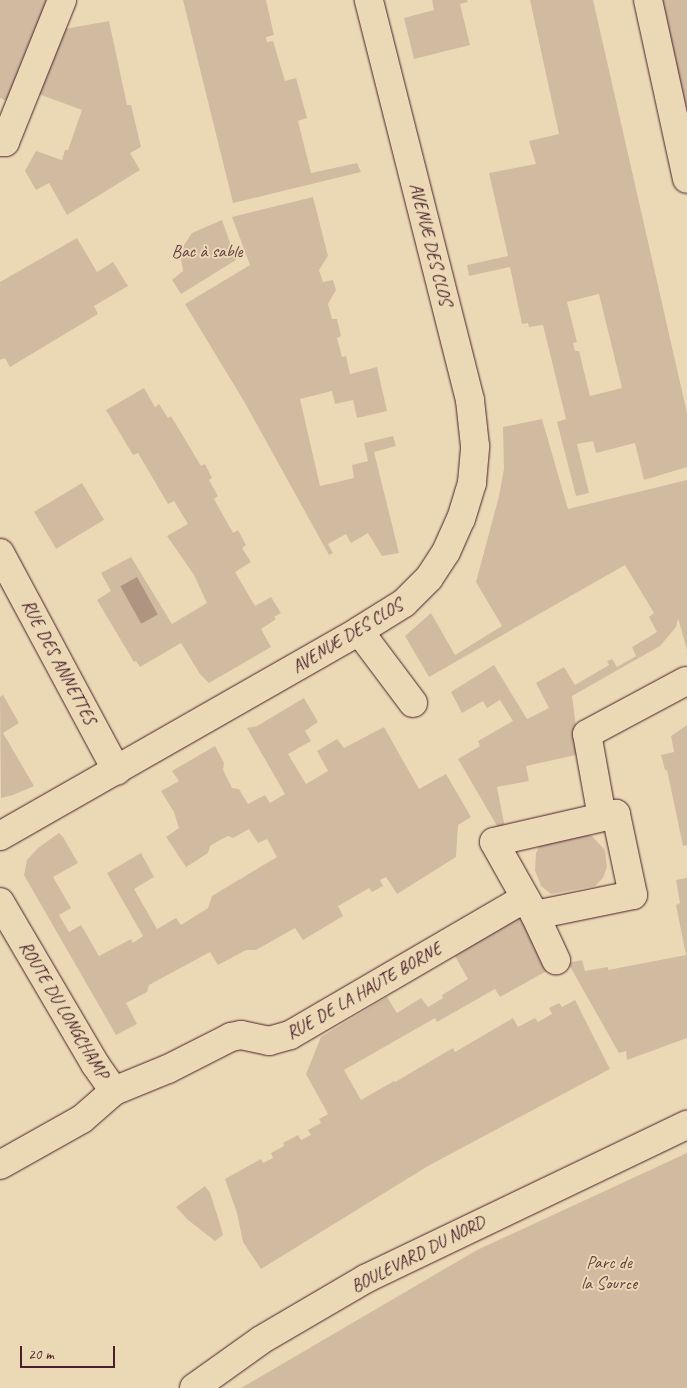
<!DOCTYPE html>
<html>
<head>
<meta charset="utf-8">
<style>
	body { margin:0 }
	#map { position:relative; width:687px; height:1388px; overflow:hidden; background:#ebd9b6; font-family:Caveat,sans-serif }
	div>[style] { position:absolute }
	.green>* { inset:0; background:#d0bba0; transform-origin:0 0 }
	.water>* { inset:0; background:#b09482; transform-origin:0 0 }
	.roads { filter:drop-shadow(0 0 1px #4a1f2b) drop-shadow(0 0 1px #4a1f2b) }
	.minor>* { height:28px; margin:-14px; padding:0 14px; transform-origin:14px; border-radius:14px; background:#ebd9b6 }
	.major>* { height:28px; margin:-14px; padding:0 14px; transform-origin:14px; border-radius:14px; background:#ebd9b6 }
	span { translate:-50% -50%; white-space:nowrap; text-align:center; line-height:1.15; -webkit-text-stroke:4px #ebd9b6; paint-order:stroke }
	.street-label { font-size:18px; color:#4a1f2b }
	.park-label { font-size:18px; color:#653e42 }
	.scale { position:absolute; left:20px; top:1346px; width:95px; height:22px; box-sizing:border-box; border:2px solid #4a1f2b; border-top:0; padding-left:6px; font-size:15px; line-height:18px; white-space:nowrap; color:#4a1f2b; -webkit-text-stroke:4px #ebd9b6; paint-order:stroke }
</style>
</head>
<body>
<div id="map">
	<div class="green">
		<i style="clip-path:polygon(0 0,48px 0,10px 102px,0 98px)"></i>
		<i style="clip-path:polygon(183px 0,266px 0,274px 35px,266px 37px,267px 42px,273px 41px,285px 81px,296px 78px,307px 118px,298px 121px,311px 173px,357px 163px,361px 172px,233px 203px)"></i>
		<i style="clip-path:polygon(432px 0,467px 0,468px 2px,460px 4px,470px 45px,414px 59px,404px 18px,434px 10px)"></i>
		<i style="clip-path:polygon(evenodd,530px 0,593px 0,687px 413px,687px 467px,644px 480px,635px 443px,596px 453px,593px 441px,577px 444px,589px 493px,576px 496px,557px 422px,566px 419px,543px 325px,529px 327px,528px 323px,522px 324px,510px 267px,469px 276px,467px 265px,508px 256px,489px 173px,536px 164px,529px 141px,559px 134px,530px 0,599px 294px,622px 388px,590px 396px,579px 351px,575px 351px,573px 343px,577px 342px,567px 302px,599px 294px)"></i>
		<i style="clip-path:polygon(659px 0,687px 0,687px 129px)"></i>
		<i style="clip-path:polygon(109px 21px,127px 105px,131px 105px,141px 147px,130px 153px,140px 170px,67px 215px,49px 183px,36px 190px,25px 171px,36px 151px,62px 160px,65px 150px,68px 150px,82px 110px,36px 93px,59px 30px)"></i>
		<i style="clip-path:polygon(313px 197px,328px 256px,319px 270px,323px 282px,333px 280px,336px 290px,328px 304px,332px 319px,337px 319px,341px 336px,337px 338px,342px 357px,346px 356px,350px 374px,377px 367px,387px 411px,357px 418px,353px 400px,335px 404px,332px 391px,300px 399px,320px 486px,354px 478px,352px 465px,368px 461px,364px 443px,393px 436px,396px 446px,374px 452px,399px 553px,382px 556px,368px 533px,351px 543px,346px 534px,328px 544px,333px 553px,329px 555px,245px 403px,185px 304px,250px 265px,232px 217px)"></i>
		<i style="clip-path:polygon(222px 220px,236px 260px,181px 294px,172px 280px,183px 271px,181px 259px,184px 245px,192px 233px)"></i>
		<i style="clip-path:polygon(77px 238px,97px 272px,113px 262px,128px 286px,94px 306px,98px 314px,10px 367px,5px 358px,0 360px,0 282px)"></i>
		<i style="clip-path:polygon(144px 388px,155px 407px,159px 404px,168px 418px,171px 416px,201px 466px,205px 464px,212px 478px,209px 480px,218px 496px,214px 499px,233px 533px,238px 530px,246px 545px,242px 548px,251px 562px,235px 572px,255px 606px,271px 597px,281px 613px,274px 617px,276px 619px,261px 629px,271px 647px,209px 683px,200px 674px,181px 643px,140px 667px,136px 661px,134px 662px,97px 600px,111px 591px,101px 573px,131px 557px,172px 624px,207px 603px,194px 575px,167px 536px,188px 524px,174px 501px,168px 504px,138px 453px,133px 455px,106px 410px)"></i>
		<i style="clip-path:polygon(542px 419px,568px 509px,687px 480px,687px 650px,678px 618px,676px 627px,660px 646px,572px 696px,586px 803px,576px 755px,526px 766px,529px 781px,497px 787px,505px 828px,500px 831px,458px 759px,480px 746px,478px 741px,513px 721px,500px 700px,487px 708px,483px 701px,462px 713px,451px 692px,494px 665px,527px 719px,549px 708px,536px 683px,564px 667px,575px 685px,609px 665px,607px 661px,612px 659px,617px 667px,636px 656px,632px 647px,657px 632px,649px 617px,654px 613px,625px 565px,429px 677px,405px 636px,431px 613px,455px 655px,502px 626px,476px 582px,499px 496px,504px 469px,503px 427px)"></i>
		<i style="left:82px;top:483px;width:43px;height:56px;rotate:59deg"></i>
		<i style="clip-path:polygon(3px 695px,19px 723px,3px 733px,34px 786px,13px 795px,1px 798px,0 697px)"></i>
		<i style="clip-path:polygon(304px 698px,318px 722px,305px 731px,311px 741px,288px 754px,306px 784px,328px 771px,317px 751px,337px 739px,344px 748px,384px 727px,419px 789px,446px 774px,471px 817px,458px 825px,456px 857px,397px 894px,386px 877px,380px 880px,383px 886px,372px 892px,369px 888px,338px 906px,343px 916px,303px 940px,295px 928px,256px 950px,246px 950px,218px 965px,210px 952px,149px 985px,147px 992px,126px 1003px,137px 1024px,116px 1035px,24px 875px,27px 860px,38px 848px,59px 833px,63px 837px,78px 863px,53px 877px,71px 908px,59px 915px,69px 932px,81px 925px,99px 956px,131px 939px,133px 943px,143px 936px,107px 873px,141px 853px,154px 877px,134px 889px,157px 929px,176px 918px,181px 925px,208px 908px,212px 896px,277px 857px,267px 839px,258px 843px,249px 829px,233px 838px,228px 836px,220px 840px,210px 846px,208px 853px,186px 867px,166px 837px,179px 828px,174px 812px,161px 791px,179px 781px,172px 771px,215px 746px,224px 763px,223px 770px,232px 788px,239px 789px,248px 804px,265px 795px,270px 803px,285px 794px,247px 728px,257px 726px)"></i>
		<i style="clip-path:polygon(687px 725px,687px 845px,683px 846px,667px 770px,665px 770px,661px 755px,674px 752px,671px 736px)"></i>
		<i style="clip-path:polygon(584px 834px,592px 836px,605px 850px,607px 867px,603px 878px,595px 886px,551px 894px,541px 886px,535px 870px,536px 853px,541px 843px)"></i>
		<i style="clip-path:polygon(687px 878px,687px 1038px,627px 1060px,626px 1051px,619px 1053px,568px 963px,582px 960px,585px 971px,608px 967px,608px 970px,686px 955px,676px 905px,680px 903px,676px 880px)"></i>
		<i style="clip-path:polygon(518px 917px,524px 921px,554px 967px,500px 997px,495px 989px,437px 1022px,435px 1018px,344px 1070px,361px 1100px,394px 1081px,395px 1082px,453px 1048px,455px 1052px,513px 1018px,518px 1027px,535px 1018px,538px 1022px,552px 1014px,549px 1008px,559px 1003px,562px 1007px,575px 1000px,610px 1069px,428px 1166px,261px 1269px,243px 1242px,237px 1213px,225px 1179px,261px 1159px,263px 1163px,273px 1158px,271px 1153px,284px 1146px,283px 1143px,298px 1135px,301px 1140px,311px 1135px,308px 1130px,321px 1123px,319px 1119px,328px 1114px,306px 1074px,321px 1037px,387px 997px,397px 1013px,421px 998px,428px 1007px,443px 998px,442px 995px,468px 979px,455px 956px)"></i>
		<i style="clip-path:polygon(687px 1153px,687px 1388px,241px 1388px,477px 1250px)"></i>
		<i style="clip-path:polygon(205px 1186px,210px 1193px,221px 1227px,223px 1235px,215px 1241px,188px 1220px,176px 1207px)"></i>
	</div>
	<div class="water">
		<i style="left:137px;top:577px;width:43px;height:19px;rotate:61deg"></i>
	</div>
	<div class="roads">
		<div class="minor">
			<i style="left:0;top:142px;width:5px"></i>
			<i style="left:5px;top:142px;width:153px;rotate:-68.1deg"></i>
			<i style="left:0;top:553px;width:247px;rotate:61.8deg"></i>
			<i style="left:359px;top:631px;width:90px;rotate:53.1deg"></i>
			<i style="left:602px;top:817px;width:84px;rotate:-100.2deg"></i>
			<i style="left:587px;top:734px;width:112px;rotate:-28.2deg"></i>
			<i style="left:0;top:836px;width:413px;rotate:-29.7deg"></i>
			<i style="left:359px;top:631px;width:53px;rotate:-31.9deg"></i>
			<i style="left:404px;top:603px;width:35px;rotate:-45deg"></i>
			<i style="left:429px;top:578px;width:31px;rotate:-57deg"></i>
			<i style="left:446px;top:552px;width:36px;rotate:-66deg"></i>
			<i style="left:461px;top:519px;width:38px;rotate:-73deg"></i>
			<i style="left:472px;top:483px;width:37px;rotate:-85deg"></i>
			<i style="left:475px;top:446px;width:46px;rotate:-96.2deg"></i>
			<i style="left:470px;top:400px;width:413px;rotate:-104.2deg"></i>
			<i style="left:0;top:902px;width:188px;rotate:59.6deg"></i>
			<i style="left:95px;top:1064px;width:33px;rotate:55deg"></i>
			<i style="left:535px;top:915px;width:100px;rotate:-11.5deg"></i>
			<i style="left:633px;top:895px;width:83px;rotate:-101.9deg"></i>
			<i style="left:616px;top:814px;width:125px;rotate:167.1deg"></i>
			<i style="left:494px;top:842px;width:84px;rotate:60.7deg"></i>
			<i style="left:535px;top:915px;width:50px;rotate:65deg"></i>
			<i style="left:0;top:1165px;width:94px;rotate:-29.3deg"></i>
			<i style="left:82px;top:1119px;width:43px;rotate:-41.2deg"></i>
			<i style="left:114px;top:1091px;width:58px;rotate:-22.2deg"></i>
			<i style="left:168px;top:1069px;width:71px;rotate:-26.9deg"></i>
			<i style="left:231px;top:1037px;width:10px;rotate:-11deg"></i>
			<i style="left:241px;top:1035px;width:29px;rotate:12deg"></i>
			<i style="left:269px;top:1041px;width:22px;rotate:-16deg"></i>
			<i style="left:290px;top:1035px;width:272px;rotate:-30.2deg"></i>
			<i style="left:194px;top:1388px;width:82px;rotate:-35.6deg"></i>
			<i style="left:261px;top:1340px;width:123px;rotate:-30.3deg"></i>
			<i style="left:367px;top:1278px;width:355px;rotate:-25.6deg"></i>
		</div>
		<div class="major">
			<i style="left:648px;top:0;width:183px;rotate:77.7deg"></i>
		</div>
	</div>
	<div class="street-label">
		<span style="left:431px;top:244px;rotate:76deg">AVENUE DES CLOS</span>
		<span style="left:347px;top:636px;rotate:-31deg">AVENUE DES CLOS</span>
		<span style="left:59px;top:662px;rotate:62deg">RUE DES ANNETTES</span>
		<span style="left:364px;top:991px;rotate:-30deg">RUE DE LA HAUTE BORNE</span>
		<span style="left:64px;top:1010px;rotate:59deg">ROUTE DU LONGCHAMP</span>
		<span style="left:418px;top:1254px;rotate:-27deg">BOULEVARD DU NORD</span>
	</div>
	<div class="park-label">
		<span style="left:207px;top:251px">Bac à sable</span>
		<span style="left:609px;top:1273px">Parc de<br>la Source</span>
	</div>
	<div class="scale">20 m</div>
</div>
</body>
</html>
